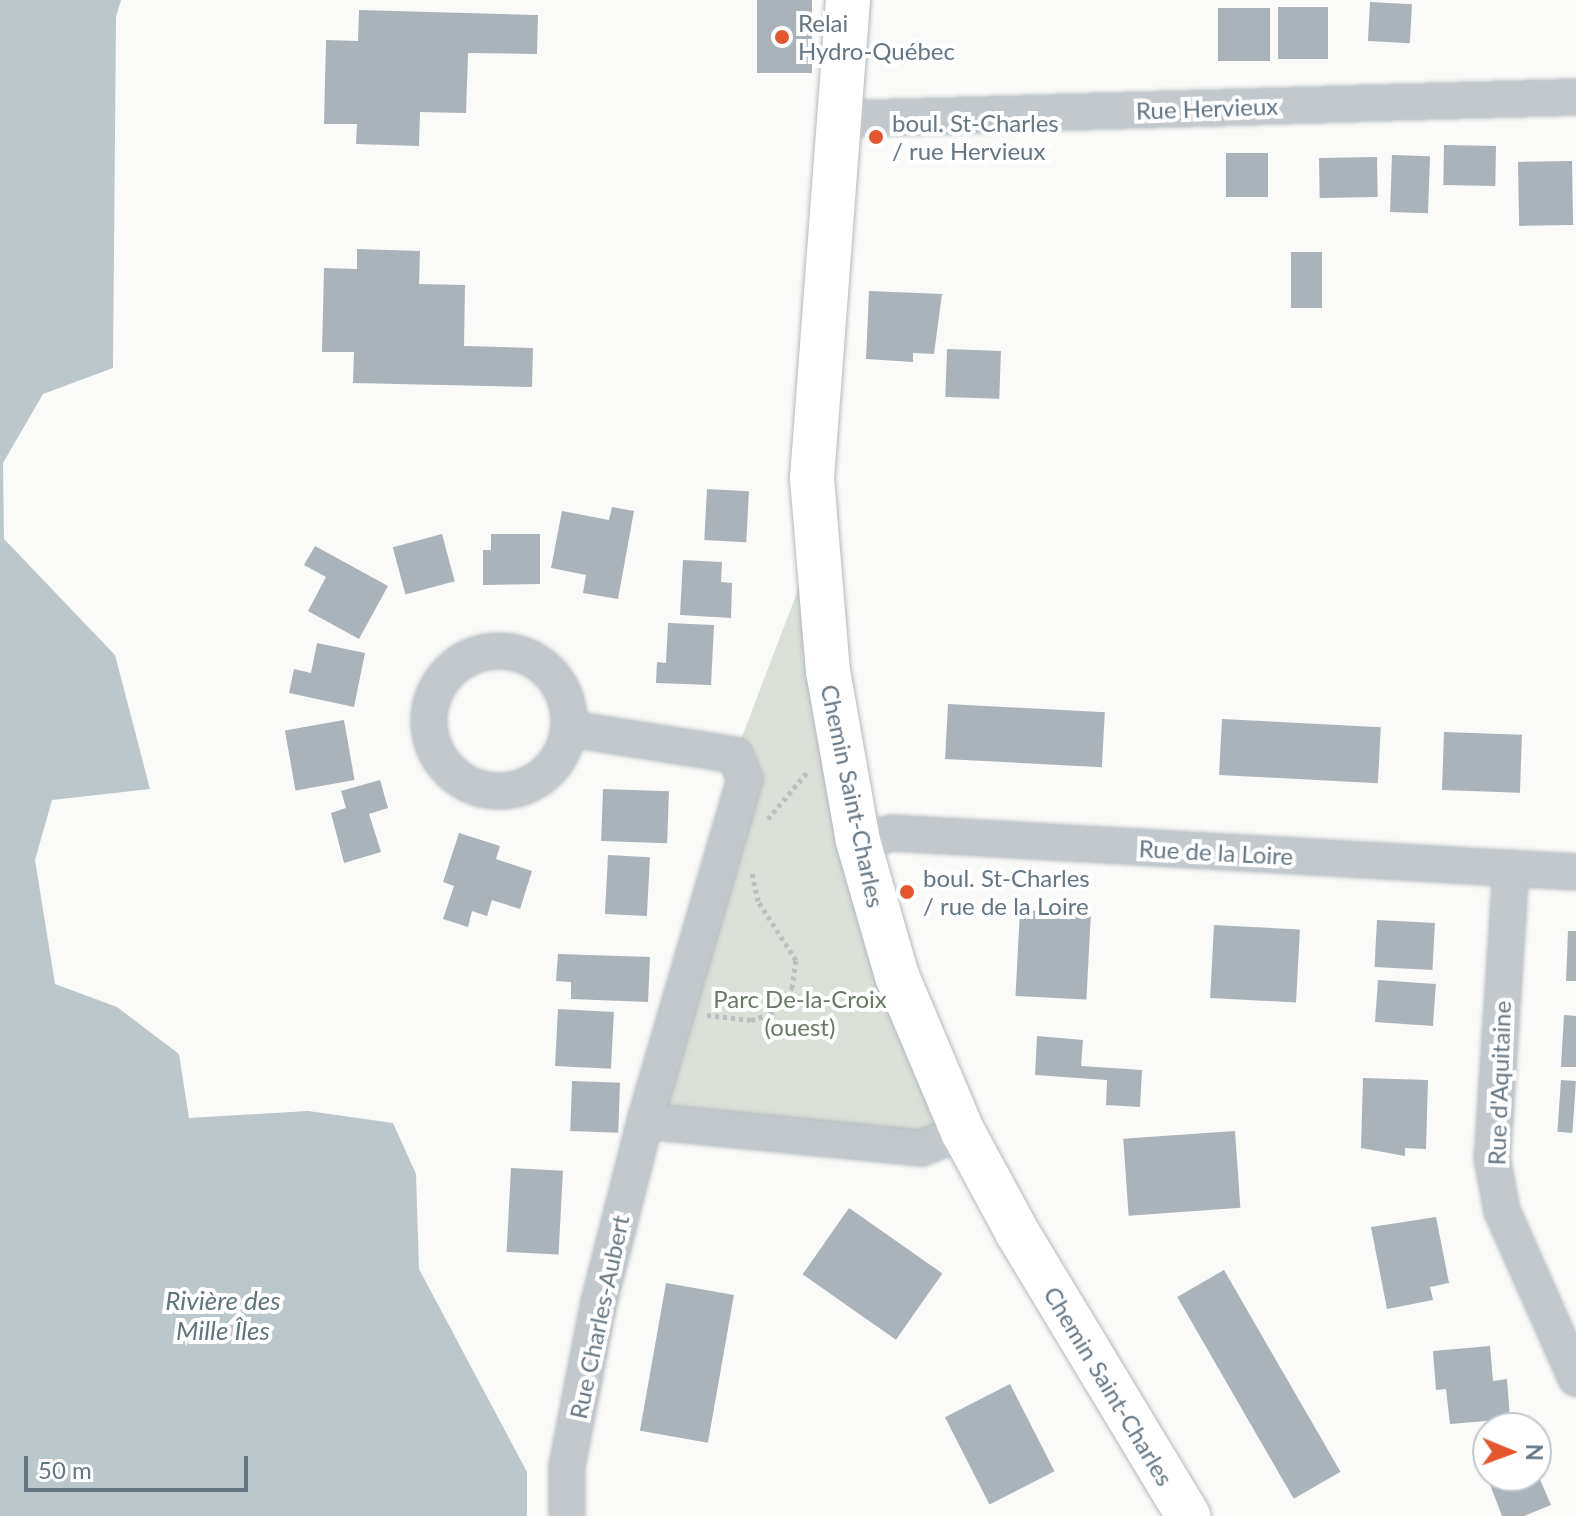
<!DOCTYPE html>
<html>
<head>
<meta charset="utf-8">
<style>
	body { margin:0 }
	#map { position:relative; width:1576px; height:1516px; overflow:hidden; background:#fafaf8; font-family:Lato,sans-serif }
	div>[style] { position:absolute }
	.green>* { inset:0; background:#dadfd7 }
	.water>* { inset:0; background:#bbc7cb }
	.building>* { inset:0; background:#aab3b9; transform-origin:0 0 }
	.path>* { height:5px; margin-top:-2.5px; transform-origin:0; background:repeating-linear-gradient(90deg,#bbbfc2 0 4px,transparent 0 8px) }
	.roads { filter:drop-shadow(0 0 2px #b3babf) drop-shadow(0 0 2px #b3babf) }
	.street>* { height:34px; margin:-17px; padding:0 17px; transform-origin:17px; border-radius:17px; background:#c3c8cc }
	.street>.ring { margin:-17px; padding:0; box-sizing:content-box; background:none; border:34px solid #c3c8cc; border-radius:50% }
	.secondary>* { height:44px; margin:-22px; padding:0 22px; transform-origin:22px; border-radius:22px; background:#fff }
	.dots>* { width:22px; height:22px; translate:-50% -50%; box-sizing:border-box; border:4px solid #fff; border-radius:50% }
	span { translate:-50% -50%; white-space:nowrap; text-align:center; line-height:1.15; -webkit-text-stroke:8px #fff; paint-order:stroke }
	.poi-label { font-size:24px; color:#657683 }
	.left { translate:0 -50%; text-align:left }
	.street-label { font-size:24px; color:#657683 }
	.park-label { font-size:24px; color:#687a64 }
	.water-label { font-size:26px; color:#60757c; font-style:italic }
	.north { position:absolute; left:1472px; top:1412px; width:80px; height:80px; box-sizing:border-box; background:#fff; border:2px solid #c1c8cd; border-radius:50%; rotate:91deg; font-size:22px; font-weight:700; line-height:32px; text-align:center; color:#657683 }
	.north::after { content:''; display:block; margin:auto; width:28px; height:36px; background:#e4572e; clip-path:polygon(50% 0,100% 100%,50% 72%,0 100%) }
	.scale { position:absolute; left:24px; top:1456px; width:224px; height:36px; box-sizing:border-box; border:4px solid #657683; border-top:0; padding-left:10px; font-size:24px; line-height:28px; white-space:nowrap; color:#657683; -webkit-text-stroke:6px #fff; paint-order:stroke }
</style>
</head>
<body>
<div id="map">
	<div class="green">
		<i style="clip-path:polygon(821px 530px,870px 843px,977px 1128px,907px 1141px,645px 1121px,735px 755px)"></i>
	</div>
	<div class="water">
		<i style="clip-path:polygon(0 0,121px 0,116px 17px,113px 368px,43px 394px,3px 463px,4px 539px,115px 655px,150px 789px,52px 800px,35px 860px,55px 984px,117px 1007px,179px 1054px,189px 1118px,308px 1111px,393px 1123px,416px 1174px,419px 1269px,527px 1472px,527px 1516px,0 1516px)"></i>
	</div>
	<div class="building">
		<i style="left:757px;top:0;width:55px;height:73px"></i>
		<i style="left:1370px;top:2px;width:42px;height:39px;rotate:3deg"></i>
		<i style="left:1278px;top:7px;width:50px;height:52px"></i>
		<i style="left:1218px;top:8px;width:52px;height:53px"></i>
		<i style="clip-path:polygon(359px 10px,538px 15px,537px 54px,468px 53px,466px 113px,420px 112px,419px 146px,356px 144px,357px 124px,324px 124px,326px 40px,358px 41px)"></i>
		<i style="left:1444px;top:145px;width:52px;height:40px;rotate:1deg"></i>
		<i style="left:1226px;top:153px;width:42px;height:44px"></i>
		<i style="left:1392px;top:155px;width:38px;height:57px;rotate:2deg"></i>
		<i style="left:1377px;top:157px;width:40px;height:58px;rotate:89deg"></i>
		<i style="left:1572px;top:161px;width:64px;height:54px;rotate:89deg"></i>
		<i style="clip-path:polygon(357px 249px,420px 251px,419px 284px,465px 285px,464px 346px,533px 348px,532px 387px,353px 383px,354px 352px,322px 352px,324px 268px,357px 269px)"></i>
		<i style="left:1291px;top:252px;width:31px;height:56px"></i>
		<i style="clip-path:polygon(869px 291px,942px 294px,934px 354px,913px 353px,913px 362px,866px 359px)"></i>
		<i style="left:947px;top:349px;width:54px;height:48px;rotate:2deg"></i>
		<i style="left:707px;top:489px;width:42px;height:51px;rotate:3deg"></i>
		<i style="clip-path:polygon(612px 507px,634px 511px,618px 599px,583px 593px,586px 575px,551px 568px,562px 511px,609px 520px)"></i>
		<i style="left:442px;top:534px;width:49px;height:51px;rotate:75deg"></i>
		<i style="clip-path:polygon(491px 534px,540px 534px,540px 584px,483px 585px,483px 550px,491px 550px)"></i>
		<i style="clip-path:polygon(315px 546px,388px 586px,359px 639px,308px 611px,326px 577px,304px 565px)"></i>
		<i style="clip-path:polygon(683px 560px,722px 562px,721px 582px,732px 583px,731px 618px,680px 615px)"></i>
		<i style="clip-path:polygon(668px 623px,714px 625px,711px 685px,656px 683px,657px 662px,666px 663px)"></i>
		<i style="clip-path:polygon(317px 643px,365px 653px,354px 707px,289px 693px,294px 669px,311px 673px)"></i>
		<i style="left:948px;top:704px;width:157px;height:55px;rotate:3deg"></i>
		<i style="left:1222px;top:719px;width:159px;height:56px;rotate:3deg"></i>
		<i style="left:344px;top:720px;width:61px;height:60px;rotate:80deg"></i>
		<i style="left:1444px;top:732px;width:78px;height:58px;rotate:2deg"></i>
		<i style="clip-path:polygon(380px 780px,388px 808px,369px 814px,381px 852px,344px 863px,331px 813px,346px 808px,341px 791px)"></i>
		<i style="left:603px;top:789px;width:66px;height:52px;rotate:2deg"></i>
		<i style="clip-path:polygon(459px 833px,500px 846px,496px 859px,532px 871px,520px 909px,492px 900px,487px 916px,472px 911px,468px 927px,443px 919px,454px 886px,443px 882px)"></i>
		<i style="left:608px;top:855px;width:42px;height:59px;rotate:3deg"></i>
		<i style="left:1020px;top:910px;width:71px;height:86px;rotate:3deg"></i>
		<i style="left:1377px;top:920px;width:58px;height:47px;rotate:3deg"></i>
		<i style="left:1214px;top:925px;width:86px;height:73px;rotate:3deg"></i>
		<i style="clip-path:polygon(1568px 931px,1576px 931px,1576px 981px,1566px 981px)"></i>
		<i style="clip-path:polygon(558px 954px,650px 957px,648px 1002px,571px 999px,571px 982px,556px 981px)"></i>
		<i style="left:1378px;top:980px;width:58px;height:42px;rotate:4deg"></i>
		<i style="left:558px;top:1009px;width:56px;height:57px;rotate:3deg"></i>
		<i style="clip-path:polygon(1564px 1015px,1576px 1016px,1576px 1067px,1561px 1067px)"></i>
		<i style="clip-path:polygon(1037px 1036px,1083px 1040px,1081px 1066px,1142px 1070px,1140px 1107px,1106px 1105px,1107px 1080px,1035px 1075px)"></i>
		<i style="clip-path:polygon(1363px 1078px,1428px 1080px,1426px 1149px,1405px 1148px,1405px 1156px,1361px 1148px)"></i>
		<i style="left:1561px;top:1080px;width:15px;height:52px;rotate:4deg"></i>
		<i style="left:572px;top:1081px;width:48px;height:50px;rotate:2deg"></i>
		<i style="left:1235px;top:1131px;width:77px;height:112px;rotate:86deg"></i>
		<i style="left:511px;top:1168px;width:52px;height:84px;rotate:3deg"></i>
		<i style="left:849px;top:1208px;width:114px;height:81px;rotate:35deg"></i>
		<i style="clip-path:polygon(1436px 1217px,1449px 1283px,1430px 1287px,1433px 1300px,1387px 1309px,1371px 1227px)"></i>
		<i style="left:1224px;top:1270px;width:233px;height:54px;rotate:60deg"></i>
		<i style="left:666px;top:1283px;width:69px;height:150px;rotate:10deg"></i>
		<i style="clip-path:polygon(1490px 1346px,1493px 1381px,1507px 1379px,1510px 1419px,1450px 1424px,1446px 1389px,1436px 1390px,1433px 1351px)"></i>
		<i style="left:1010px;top:1384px;width:98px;height:73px;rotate:63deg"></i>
		<i style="clip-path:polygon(1536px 1470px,1551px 1505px,1524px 1516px,1502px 1516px,1489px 1482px,1504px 1476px,1536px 1476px)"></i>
	</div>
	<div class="path">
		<i style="left:768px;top:819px;width:62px;rotate:-50.2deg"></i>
		<i style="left:707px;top:1015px;width:44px;rotate:6.5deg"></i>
		<i style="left:751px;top:1020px;width:20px;rotate:-18deg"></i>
		<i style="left:770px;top:1014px;width:34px;rotate:-50deg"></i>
		<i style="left:792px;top:988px;width:28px;rotate:-82deg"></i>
		<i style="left:796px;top:960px;width:70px;rotate:-122.8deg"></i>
		<i style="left:758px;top:901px;width:29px;rotate:-102deg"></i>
	</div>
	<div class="roads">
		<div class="street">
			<i style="left:839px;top:119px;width:737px;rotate:-1.71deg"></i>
			<i class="ring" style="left:429px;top:651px;width:106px;height:106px"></i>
			<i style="left:858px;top:841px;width:36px;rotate:-13deg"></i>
			<i style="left:893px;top:833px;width:684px;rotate:3.27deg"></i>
			<i style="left:1511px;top:868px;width:291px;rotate:93.7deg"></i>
			<i style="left:1492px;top:1158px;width:54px;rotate:79.3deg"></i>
			<i style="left:1502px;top:1211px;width:183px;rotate:66.1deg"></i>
			<i style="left:645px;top:1121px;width:278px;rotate:5.6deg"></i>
			<i style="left:922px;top:1148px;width:44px;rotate:-21.3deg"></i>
			<i style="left:567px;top:1516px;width:50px;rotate:-90deg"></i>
			<i style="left:567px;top:1466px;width:167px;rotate:-79deg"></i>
			<i style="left:599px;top:1302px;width:187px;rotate:-75.7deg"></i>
			<i style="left:645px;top:1121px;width:356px;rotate:-73.7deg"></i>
			<i style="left:745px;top:779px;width:26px;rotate:-113deg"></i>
			<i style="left:735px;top:755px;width:167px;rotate:-171deg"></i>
		</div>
		<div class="secondary">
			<i style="left:848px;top:0;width:479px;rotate:94.3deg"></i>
			<i style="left:812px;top:478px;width:194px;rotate:85.3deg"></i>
			<i style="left:828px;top:671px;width:173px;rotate:80deg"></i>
			<i style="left:858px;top:841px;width:141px;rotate:73.9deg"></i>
			<i style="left:897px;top:976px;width:169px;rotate:67.1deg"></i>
			<i style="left:963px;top:1132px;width:114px;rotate:61.6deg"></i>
			<i style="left:1017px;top:1232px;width:332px;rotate:58.9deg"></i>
		</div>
	</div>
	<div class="dots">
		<i style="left:782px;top:37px;background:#e4572e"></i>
		<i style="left:876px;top:137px;background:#e4572e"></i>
		<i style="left:907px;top:892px;background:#e4572e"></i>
	</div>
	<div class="poi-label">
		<span class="left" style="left:798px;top:37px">Relai<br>Hydro-Québec</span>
		<span class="left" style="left:892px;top:137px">boul. St-Charles<br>/ rue Hervieux</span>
		<span class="left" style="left:923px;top:892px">boul. St-Charles<br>/ rue de la Loire</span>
	</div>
	<div class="street-label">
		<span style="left:1207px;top:108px;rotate:-2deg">Rue Hervieux</span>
		<span style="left:853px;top:796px;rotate:78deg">Chemin Saint-Charles</span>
		<span style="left:1216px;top:852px;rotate:3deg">Rue de la Loire</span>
		<span style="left:1499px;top:1083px;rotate:-88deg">Rue d'Aquitaine</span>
		<span style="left:599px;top:1317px;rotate:-78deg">Rue Charles-Aubert</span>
		<span style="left:1109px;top:1386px;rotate:59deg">Chemin Saint-Charles</span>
	</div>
	<div class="park-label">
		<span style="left:800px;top:1013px">Parc De-la-Croix<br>(ouest)</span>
	</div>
	<div class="water-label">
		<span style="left:223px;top:1316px">Rivière des<br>Mille Îles</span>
	</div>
	<div class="north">N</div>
	<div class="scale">50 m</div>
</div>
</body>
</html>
